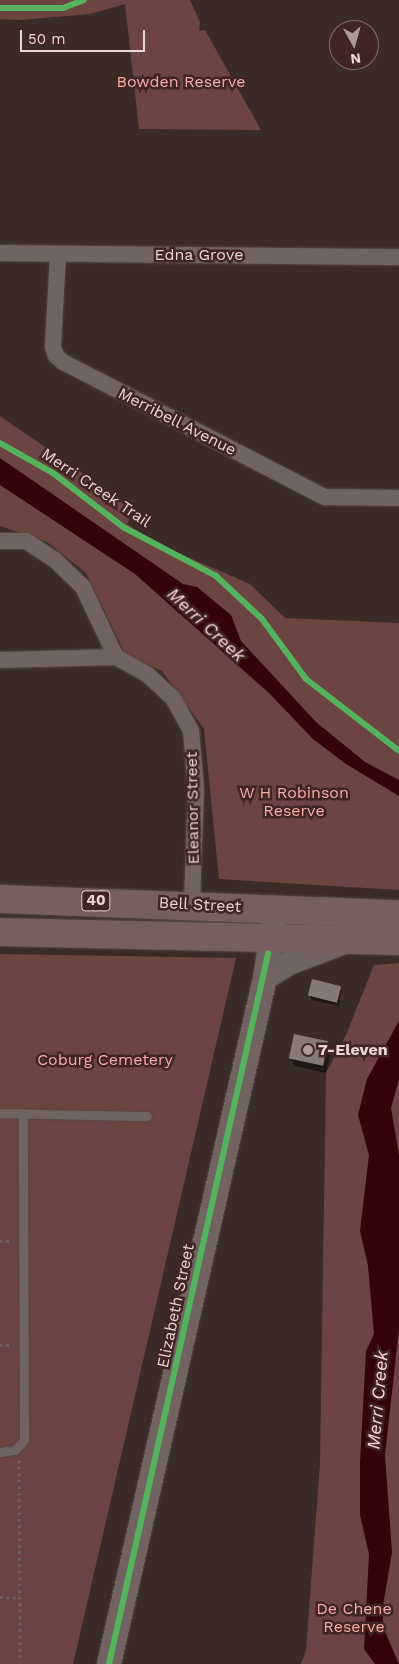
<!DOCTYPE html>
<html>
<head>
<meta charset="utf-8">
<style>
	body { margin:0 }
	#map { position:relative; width:399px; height:1664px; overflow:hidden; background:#3a2b29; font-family:"Work Sans",sans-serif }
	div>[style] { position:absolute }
	.green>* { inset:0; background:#6c4441 }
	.water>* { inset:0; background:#350407 }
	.shadow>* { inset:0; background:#0007 }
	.building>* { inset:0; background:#877978; transform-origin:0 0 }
	.path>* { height:3px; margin-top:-1.5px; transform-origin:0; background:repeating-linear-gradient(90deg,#6f6262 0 2.5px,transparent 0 6.5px) }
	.roads { filter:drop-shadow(0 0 1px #554745) drop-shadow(0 0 1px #554745) }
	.lane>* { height:9px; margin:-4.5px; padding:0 4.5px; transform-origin:4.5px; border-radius:4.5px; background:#706362 }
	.street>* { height:16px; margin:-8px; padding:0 8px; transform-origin:8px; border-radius:8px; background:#706362 }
	.secondary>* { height:24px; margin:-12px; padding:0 12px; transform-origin:12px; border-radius:12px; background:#706362 }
	.highway>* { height:28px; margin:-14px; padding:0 14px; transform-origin:14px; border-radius:14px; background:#765f5e }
	.cycleway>* { height:6px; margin:-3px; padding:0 3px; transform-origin:3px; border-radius:3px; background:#56b35d }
	.dots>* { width:14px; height:14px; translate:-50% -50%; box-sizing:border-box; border:2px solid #402523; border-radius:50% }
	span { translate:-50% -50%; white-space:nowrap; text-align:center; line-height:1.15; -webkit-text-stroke:5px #402523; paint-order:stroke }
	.shield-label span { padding:1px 4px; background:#402523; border:1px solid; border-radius:4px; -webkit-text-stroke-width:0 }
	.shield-label { font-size:15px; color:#e9d6d5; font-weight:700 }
	.park-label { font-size:16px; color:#f8aca6 }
	.street-label { font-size:16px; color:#e9d6d5 }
	.poi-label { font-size:16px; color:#e9d6d5; font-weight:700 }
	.left { translate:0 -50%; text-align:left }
	.water-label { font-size:18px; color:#fed6d2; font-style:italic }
	.north { position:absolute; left:329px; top:20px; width:50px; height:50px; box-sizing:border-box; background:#402523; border:1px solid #846c6a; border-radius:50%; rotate:173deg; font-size:14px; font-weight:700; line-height:20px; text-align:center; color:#e9d6d5 }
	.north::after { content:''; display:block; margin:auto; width:18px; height:22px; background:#ac9a99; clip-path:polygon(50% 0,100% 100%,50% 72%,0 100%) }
	.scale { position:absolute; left:20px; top:30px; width:125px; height:22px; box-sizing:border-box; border:2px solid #e9d6d5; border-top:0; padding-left:6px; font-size:15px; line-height:18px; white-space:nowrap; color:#e9d6d5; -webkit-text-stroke:4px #402523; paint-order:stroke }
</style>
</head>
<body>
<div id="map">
	<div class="green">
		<i style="clip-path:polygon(0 0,190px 0,200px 22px,199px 31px,205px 30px,261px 130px,139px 129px,125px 4px,90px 14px,19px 20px,0 19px)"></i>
		<i style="clip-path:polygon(0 416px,135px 509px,127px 524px,160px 545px,250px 584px,285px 618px,399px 623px,399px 890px,219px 879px,204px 729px,162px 671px,125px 654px,86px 573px,47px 542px,0 526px)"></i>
		<i style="clip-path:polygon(0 954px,236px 958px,73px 1664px,0 1664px)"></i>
		<i style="clip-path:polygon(399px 963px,399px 1664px,301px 1664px,306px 1650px,320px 1463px,326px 1073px,346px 1035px,374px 965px)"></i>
	</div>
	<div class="water">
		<i style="clip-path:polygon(0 458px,183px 584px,197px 587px,231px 615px,241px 641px,316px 722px,365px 762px,399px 780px,399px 796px,346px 764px,313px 739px,269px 693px,135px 574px,0 485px)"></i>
		<i style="clip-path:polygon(399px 1021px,399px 1079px,391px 1108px,399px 1155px,399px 1329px,385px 1455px,392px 1552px,383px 1606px,383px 1627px,399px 1664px,375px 1664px,364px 1649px,369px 1554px,360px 1515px,360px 1462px,366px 1351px,374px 1334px,368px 1266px,360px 1231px,369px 1155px,358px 1115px,367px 1079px)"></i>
	</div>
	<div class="shadow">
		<i style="clip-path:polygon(341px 987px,339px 1006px,312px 1000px,310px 996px)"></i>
		<i style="clip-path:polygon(327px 1042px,331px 1049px,326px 1073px,295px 1066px,290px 1059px)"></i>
	</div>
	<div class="building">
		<i style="left:312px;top:979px;width:30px;height:17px;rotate:14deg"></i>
		<i style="left:294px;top:1034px;width:35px;height:25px;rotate:12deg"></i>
	</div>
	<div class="path">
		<i style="left:0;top:1241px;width:12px"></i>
		<i style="left:0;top:1345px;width:12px"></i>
		<i style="left:19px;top:1460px;width:202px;rotate:89.7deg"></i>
		<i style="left:0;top:1597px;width:19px;rotate:3deg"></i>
	</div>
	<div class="roads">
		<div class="lane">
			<i style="left:0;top:1113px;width:147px;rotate:1.2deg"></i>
			<i style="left:0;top:1452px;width:15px;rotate:-8deg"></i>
			<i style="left:15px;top:1450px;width:13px;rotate:-48deg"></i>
			<i style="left:24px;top:1440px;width:327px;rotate:-90.2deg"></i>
		</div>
		<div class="street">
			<i style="left:0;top:253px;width:399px;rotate:0.6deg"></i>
			<i style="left:58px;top:254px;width:93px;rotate:93.1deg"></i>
			<i style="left:53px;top:347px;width:9px;rotate:72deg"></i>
			<i style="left:56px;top:356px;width:9px;rotate:41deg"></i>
			<i style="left:63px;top:362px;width:295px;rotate:27.3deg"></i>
			<i style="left:325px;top:497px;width:74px;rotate:0.8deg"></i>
			<i style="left:0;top:541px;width:26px"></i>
			<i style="left:26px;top:541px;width:33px;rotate:33deg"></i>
			<i style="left:54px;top:559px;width:40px;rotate:44deg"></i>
			<i style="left:83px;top:587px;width:77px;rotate:64.8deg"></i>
			<i style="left:116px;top:657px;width:37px;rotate:29deg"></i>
			<i style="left:148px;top:675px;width:34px;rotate:43deg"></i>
			<i style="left:173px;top:698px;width:37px;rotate:61deg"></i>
			<i style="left:191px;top:730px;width:59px;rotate:85.2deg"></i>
			<i style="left:196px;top:789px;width:114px;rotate:92deg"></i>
			<i style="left:0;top:660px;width:116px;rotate:-1.5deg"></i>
		</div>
		<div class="secondary">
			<i style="left:265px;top:978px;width:28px;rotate:-32deg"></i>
			<i style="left:289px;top:963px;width:60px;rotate:-20.6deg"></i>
			<i style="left:109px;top:1664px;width:704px;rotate:-77.19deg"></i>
			<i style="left:265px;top:978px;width:71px;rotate:-81.1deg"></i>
		</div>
		<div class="highway">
			<i style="left:0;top:899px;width:399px;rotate:2.2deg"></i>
			<i style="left:0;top:932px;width:399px;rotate:1.3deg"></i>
		</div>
	</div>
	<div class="cycleway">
		<i style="left:0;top:8px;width:63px"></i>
		<i style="left:63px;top:8px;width:22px;rotate:-21deg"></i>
		<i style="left:0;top:443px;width:61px;rotate:29.5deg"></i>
		<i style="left:53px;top:473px;width:88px;rotate:37.6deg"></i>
		<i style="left:123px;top:527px;width:105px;rotate:27.8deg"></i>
		<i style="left:216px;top:576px;width:63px;rotate:43.1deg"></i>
		<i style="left:262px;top:619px;width:74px;rotate:53.7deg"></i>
		<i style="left:306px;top:679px;width:118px;rotate:37.7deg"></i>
		<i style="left:109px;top:1664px;width:728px;rotate:-77.38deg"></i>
	</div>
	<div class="dots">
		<i style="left:308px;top:1050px;background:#ac9a99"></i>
	</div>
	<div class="shield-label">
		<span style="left:96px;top:901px">40</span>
	</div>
	<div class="park-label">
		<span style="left:181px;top:82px">Bowden Reserve</span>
		<span style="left:294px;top:802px">W H Robinson<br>Reserve</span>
		<span style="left:105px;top:1060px">Coburg Cemetery</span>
		<span style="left:354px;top:1618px">De Chene<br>Reserve</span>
	</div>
	<div class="street-label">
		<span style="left:199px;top:255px">Edna Grove</span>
		<span style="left:177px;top:422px;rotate:27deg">Merribell Avenue</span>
		<span style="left:96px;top:488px;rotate:34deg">Merri Creek Trail</span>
		<span style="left:193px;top:808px;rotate:-91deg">Eleanor Street</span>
		<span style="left:200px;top:905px;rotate:3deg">Bell Street</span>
		<span style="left:176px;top:1306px;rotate:-78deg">Elizabeth Street</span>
	</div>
	<div class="poi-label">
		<span class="left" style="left:318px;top:1050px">7-Eleven</span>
	</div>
	<div class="water-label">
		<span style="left:206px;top:625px;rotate:43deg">Merri Creek</span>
		<span style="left:378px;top:1400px;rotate:-85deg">Merri Creek</span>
	</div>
	<div class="north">N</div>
	<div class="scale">50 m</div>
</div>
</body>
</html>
